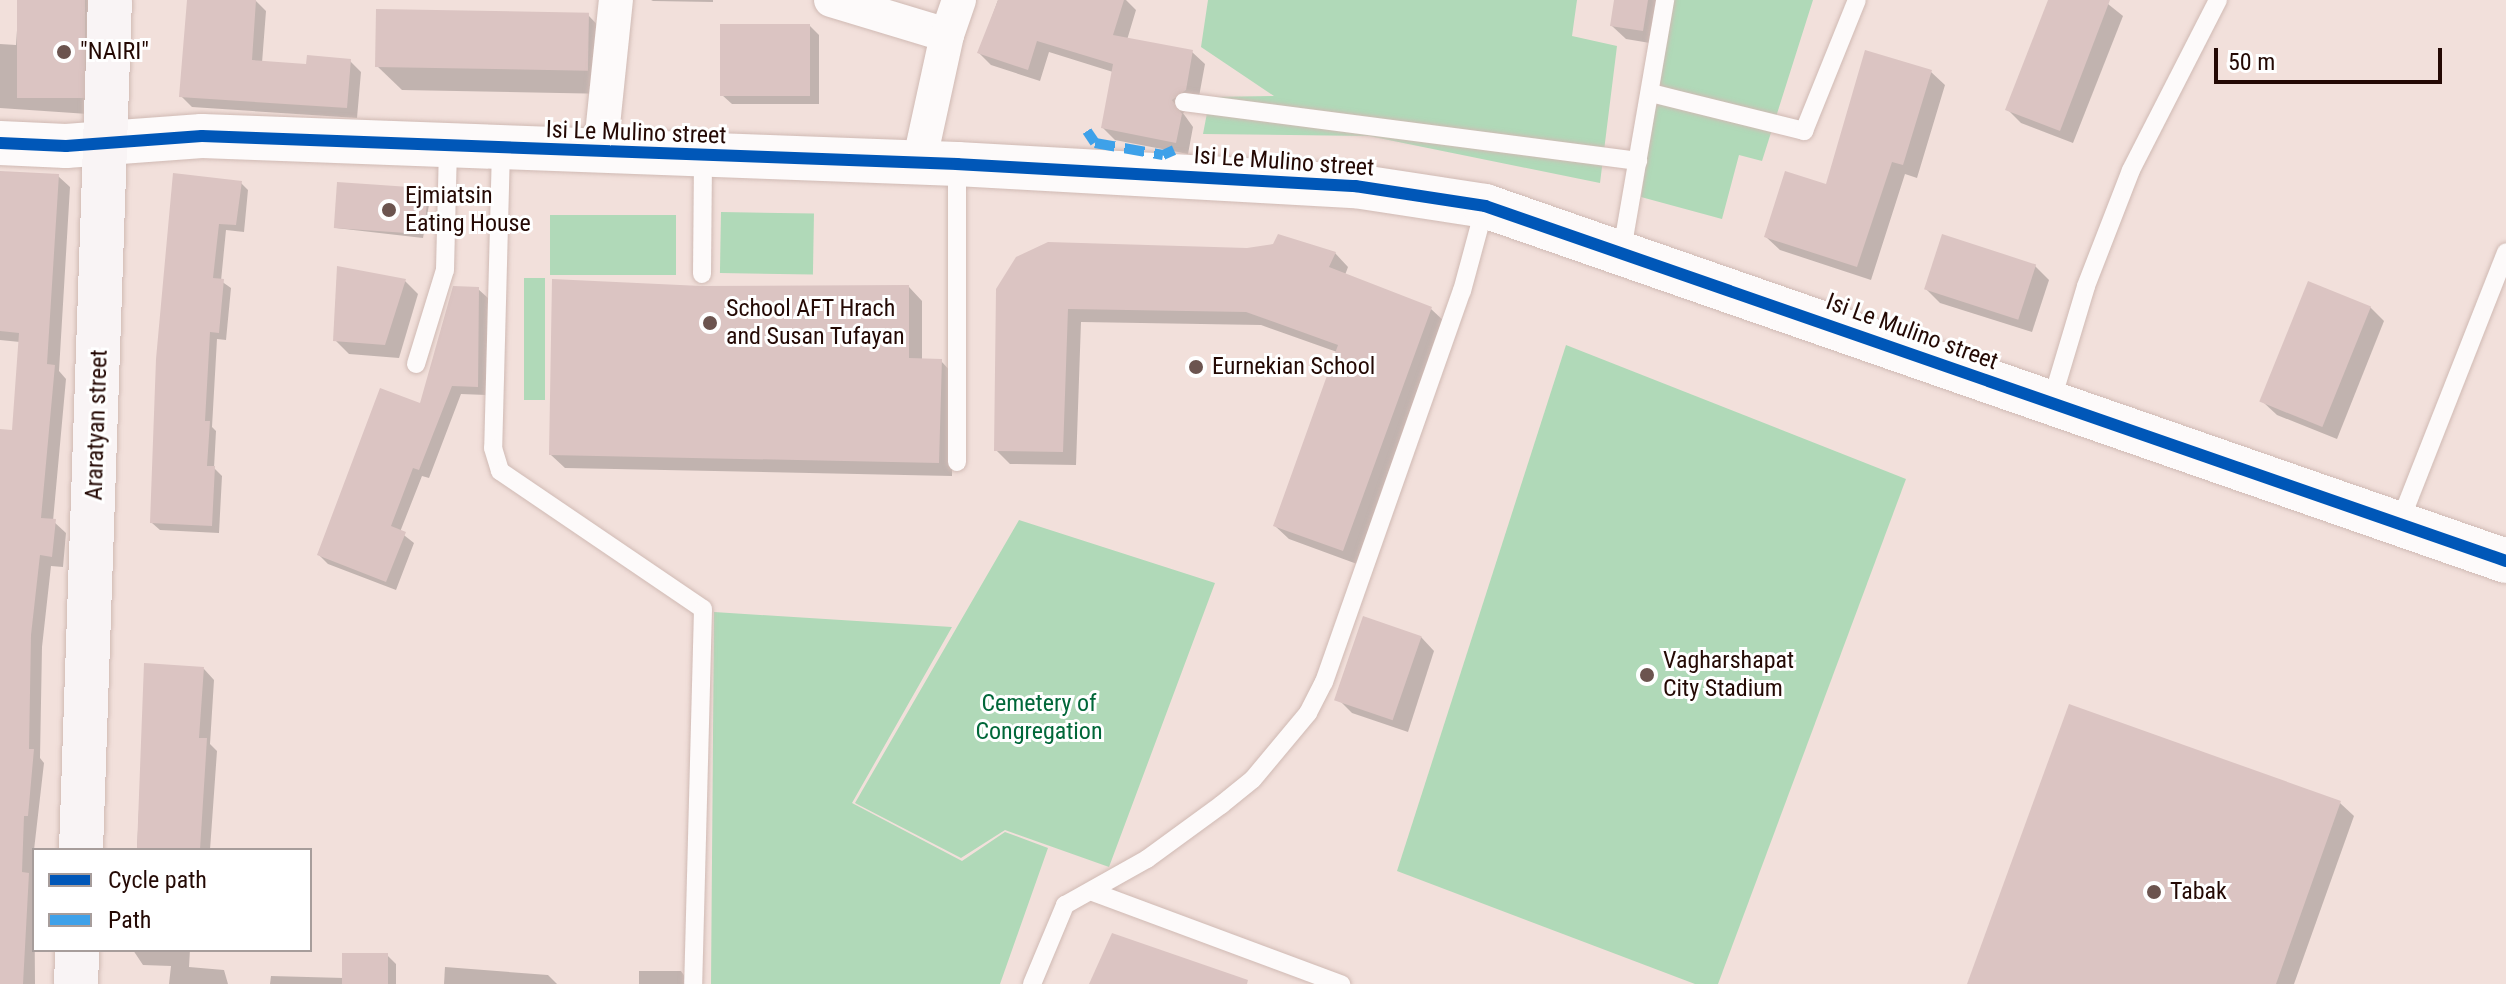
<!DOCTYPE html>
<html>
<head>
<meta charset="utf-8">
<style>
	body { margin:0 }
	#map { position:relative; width:2506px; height:984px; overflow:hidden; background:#f2e0db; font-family:"Roboto Condensed",sans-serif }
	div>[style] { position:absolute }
	.green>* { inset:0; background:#b0d9b8; transform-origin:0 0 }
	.shadow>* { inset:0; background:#0003 }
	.building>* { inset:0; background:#dbc4c2; transform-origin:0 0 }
	.roads { filter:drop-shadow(0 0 2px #d0bab4) drop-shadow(0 0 2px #d0bab4) }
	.service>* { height:18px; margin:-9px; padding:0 9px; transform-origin:9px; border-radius:9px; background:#fdfafa }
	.minor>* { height:34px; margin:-17px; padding:0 17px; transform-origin:17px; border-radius:17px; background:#fdfafa }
	.tertiary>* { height:44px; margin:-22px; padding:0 22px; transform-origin:22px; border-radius:22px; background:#fdfafa }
	.secondary>* { height:44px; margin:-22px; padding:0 22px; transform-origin:22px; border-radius:22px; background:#f9f4f5 }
	.quiet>* { height:10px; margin-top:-5px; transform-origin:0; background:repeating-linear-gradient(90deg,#3ea1e9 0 20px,transparent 0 30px) }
	.cycleway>* { height:12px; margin:-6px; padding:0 6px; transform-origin:6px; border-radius:6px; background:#0057b8 }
	.dots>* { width:22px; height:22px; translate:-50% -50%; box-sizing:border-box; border:4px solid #fff; border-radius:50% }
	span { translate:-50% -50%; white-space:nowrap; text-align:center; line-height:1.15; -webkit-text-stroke:6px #fff; paint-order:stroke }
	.poi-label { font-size:24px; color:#240904 }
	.left { translate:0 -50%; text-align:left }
	.street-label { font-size:24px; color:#240904 }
	.park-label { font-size:24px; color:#006739 }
	.legend { position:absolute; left:32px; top:848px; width:280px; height:104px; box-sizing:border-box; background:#fff; border:2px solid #a79d9b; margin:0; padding:10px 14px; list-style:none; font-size:24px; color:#240904 }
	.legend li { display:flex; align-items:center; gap:16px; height:40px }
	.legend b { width:40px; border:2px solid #a79d9b }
	.scale { position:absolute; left:2214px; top:48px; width:228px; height:36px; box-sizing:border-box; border:4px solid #240904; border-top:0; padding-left:10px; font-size:24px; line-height:28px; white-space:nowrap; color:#240904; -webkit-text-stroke:6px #fff; paint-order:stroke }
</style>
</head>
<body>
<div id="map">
	<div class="green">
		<i style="clip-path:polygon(1208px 0,1577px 0,1572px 36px,1617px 46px,1600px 183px,1369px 136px,1203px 134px,1210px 97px,1274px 96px,1201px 47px)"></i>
		<i style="clip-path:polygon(1670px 0,1813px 0,1762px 161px,1739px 155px,1722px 219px,1641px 197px)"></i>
		<i style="left:721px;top:212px;width:93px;height:61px;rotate:1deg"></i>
		<i style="left:550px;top:215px;width:126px;height:60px"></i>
		<i style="left:524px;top:278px;width:21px;height:122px"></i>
		<i style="clip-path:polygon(1566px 345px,1906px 479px,1718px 984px,1695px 984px,1397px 871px)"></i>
		<i style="clip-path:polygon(1019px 520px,1215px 583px,1109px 867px,1005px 830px,961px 858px,855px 803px)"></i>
		<i style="clip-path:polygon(714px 612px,952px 627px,852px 803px,962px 861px,1005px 832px,1048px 848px,1000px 984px,711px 984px)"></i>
	</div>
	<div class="shadow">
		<i style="clip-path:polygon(19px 0,96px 0,88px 114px,0 108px,0 44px,16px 45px)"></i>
		<i style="clip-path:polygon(188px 0,255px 0,266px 11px,262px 63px,308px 67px,350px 61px,361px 72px,357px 118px,192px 107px,181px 96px)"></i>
		<i style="clip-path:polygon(651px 0,713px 0,713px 2px,653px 1px)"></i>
		<i style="clip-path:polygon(998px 0,1126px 0,1136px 10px,1127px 40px,1192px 52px,1205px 64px,1198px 102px,1183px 113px,1193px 127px,1188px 154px,1115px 140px,1103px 128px,1113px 72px,1049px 52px,1040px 81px,991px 65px,979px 53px)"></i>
		<i style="clip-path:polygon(1616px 0,1663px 0,1656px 44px,1626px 39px,1612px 26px)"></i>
		<i style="clip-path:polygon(2050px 0,2103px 0,2123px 16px,2073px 143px,2021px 123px,2007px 109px)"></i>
		<i style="clip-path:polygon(588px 15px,612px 40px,611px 94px,402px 90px,377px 66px)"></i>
		<i style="clip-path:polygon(810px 26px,819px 35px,819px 104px,732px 104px,722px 95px)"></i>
		<i style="clip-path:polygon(1931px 72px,1945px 85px,1917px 178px,1905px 174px,1871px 280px,1780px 250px,1766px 237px,1827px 186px)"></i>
		<i style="clip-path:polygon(175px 175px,241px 183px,248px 190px,244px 232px,226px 230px,221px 281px,231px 288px,226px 340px,217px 339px,212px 427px,216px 431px,214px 468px,222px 476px,219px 533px,160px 530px,152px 523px)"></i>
		<i style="clip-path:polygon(58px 176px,70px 187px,59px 371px,66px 379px,53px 521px,66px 533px,63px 567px,51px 566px,42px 647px,40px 758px,44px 763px,34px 850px,35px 984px,0 984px,0 431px,14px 432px,20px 342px,0 340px,0 178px)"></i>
		<i style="clip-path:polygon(427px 190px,431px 194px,423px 238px,336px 228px)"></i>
		<i style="clip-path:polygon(1335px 253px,1348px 267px,1345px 275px,1431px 309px,1445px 322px,1357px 564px,1289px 539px,1275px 526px,1337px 352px,1261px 325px,1081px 322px,1076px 465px,1010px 464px,996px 450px,998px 290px)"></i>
		<i style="clip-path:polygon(2035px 266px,2049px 280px,2032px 332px,1940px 303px,1926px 289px)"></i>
		<i style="clip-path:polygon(405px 281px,418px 294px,399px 358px,349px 354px,335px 340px)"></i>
		<i style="clip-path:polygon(909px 287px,922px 301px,922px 361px,941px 361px,954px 375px,952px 476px,565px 468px,551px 455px,701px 288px)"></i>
		<i style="clip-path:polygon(478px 289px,488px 298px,486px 395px,461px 394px,429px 478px,422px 476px,400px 532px,414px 543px,396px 590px,328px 564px,319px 555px,421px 405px)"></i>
		<i style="clip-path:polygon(2370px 307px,2384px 321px,2337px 439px,2277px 415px,2263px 402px)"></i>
		<i style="clip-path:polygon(1421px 637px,1434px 651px,1408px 732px,1352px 713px,1338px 699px)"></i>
		<i style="clip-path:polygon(146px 665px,204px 669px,214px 680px,210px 744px,217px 751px,210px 850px,137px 850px)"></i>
		<i style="clip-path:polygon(2340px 803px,2354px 816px,2294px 984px,1969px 984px)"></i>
		<i style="clip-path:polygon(133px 950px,190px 950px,189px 967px,224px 970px,228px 984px,169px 984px,171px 966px,143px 965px)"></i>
		<i style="clip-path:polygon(387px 955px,396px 964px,396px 984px,270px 984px,271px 976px,344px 978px)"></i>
		<i style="clip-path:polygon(445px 967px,548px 975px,557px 984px,444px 984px)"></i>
		<i style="clip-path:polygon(639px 971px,681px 971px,690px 984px,639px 984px)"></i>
	</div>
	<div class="building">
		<i style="left:17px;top:0;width:68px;height:98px"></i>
		<i style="clip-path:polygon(187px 0,256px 0,252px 60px,306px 64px,307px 55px,351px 59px,347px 108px,179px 97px)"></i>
		<i style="clip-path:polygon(998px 0,1124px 0,1113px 35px,1193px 50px,1186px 90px,1172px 100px,1182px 114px,1176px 143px,1101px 128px,1113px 64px,1037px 41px,1028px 70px,977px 53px)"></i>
		<i style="clip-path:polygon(1614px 0,1648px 0,1643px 31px,1610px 26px)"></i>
		<i style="clip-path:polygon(2048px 0,2110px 0,2060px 131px,2005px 110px)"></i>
		<i style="left:376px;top:9px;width:213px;height:58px;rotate:1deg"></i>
		<i style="left:720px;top:24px;width:90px;height:72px"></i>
		<i style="clip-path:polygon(1865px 50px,1932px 70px,1903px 165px,1892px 162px,1857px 267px,1764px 237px,1785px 171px,1826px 184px)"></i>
		<i style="clip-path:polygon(0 171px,59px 174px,47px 364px,55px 365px,41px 518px,56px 519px,52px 557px,40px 555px,31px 635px,29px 749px,34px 749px,28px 816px,24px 816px,22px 872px,29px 873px,23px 984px,0 984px,0 429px,12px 430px,19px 333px,0 331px)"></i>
		<i style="clip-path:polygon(173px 173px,242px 181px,236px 225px,219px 224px,213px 278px,224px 279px,219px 333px,210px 332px,205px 421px,210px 421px,207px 466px,215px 466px,212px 526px,150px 523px,156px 359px)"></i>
		<i style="left:337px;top:182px;width:91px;height:46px;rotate:4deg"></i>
		<i style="clip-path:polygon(1278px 234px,1336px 252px,1329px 267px,1432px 307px,1343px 551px,1273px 526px,1338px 345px,1246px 312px,1068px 309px,1063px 452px,994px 451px,996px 289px,1016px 257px,1048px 242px,1247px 248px,1273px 244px)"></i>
		<i style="left:1942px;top:234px;width:99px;height:58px;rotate:18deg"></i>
		<i style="clip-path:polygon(337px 266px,406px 279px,385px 345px,333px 341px)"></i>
		<i style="clip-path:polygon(552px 279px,701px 286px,909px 285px,909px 358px,942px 359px,939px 463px,549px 455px)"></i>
		<i style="left:2308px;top:281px;width:68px;height:130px;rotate:22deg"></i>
		<i style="clip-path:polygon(453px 286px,479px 287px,478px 387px,452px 386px,419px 470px,413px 468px,391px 526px,406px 532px,386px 582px,317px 555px,380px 388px,420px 403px)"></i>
		<i style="left:1363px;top:616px;width:62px;height:89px;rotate:19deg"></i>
		<i style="clip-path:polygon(144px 663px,204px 667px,199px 738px,207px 738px,200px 850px,137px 848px)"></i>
		<i style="clip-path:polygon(2069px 704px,2341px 801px,2276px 984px,1967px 984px)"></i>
		<i style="clip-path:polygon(1112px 933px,1248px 980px,1247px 984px,1089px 984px)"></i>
		<i style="left:342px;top:953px;width:46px;height:31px"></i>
	</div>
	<div class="roads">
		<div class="service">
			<i style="left:1651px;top:93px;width:158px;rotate:13.9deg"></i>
			<i style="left:1804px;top:131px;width:141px;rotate:-68deg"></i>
			<i style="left:1184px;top:102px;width:458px;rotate:7.4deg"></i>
			<i style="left:501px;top:149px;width:299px;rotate:91.5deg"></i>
			<i style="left:493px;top:448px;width:24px;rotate:73deg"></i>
			<i style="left:500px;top:471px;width:245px;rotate:34.2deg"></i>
			<i style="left:703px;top:609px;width:375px;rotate:91.5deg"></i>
			<i style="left:1622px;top:250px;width:254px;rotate:-80.2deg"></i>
			<i style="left:702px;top:274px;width:116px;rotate:-89.5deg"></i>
			<i style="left:416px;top:364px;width:98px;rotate:-72.9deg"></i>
			<i style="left:445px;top:270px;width:121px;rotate:-88.6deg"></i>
			<i style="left:2051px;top:403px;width:122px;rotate:-73.3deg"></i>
			<i style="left:2086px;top:286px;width:124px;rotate:-68.8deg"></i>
			<i style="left:2131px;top:170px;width:191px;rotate:-62.9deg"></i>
			<i style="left:957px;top:462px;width:298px;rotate:-90deg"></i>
			<i style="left:2399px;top:524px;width:292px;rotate:-68.5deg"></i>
			<i style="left:1093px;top:892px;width:265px;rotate:20.4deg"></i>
			<i style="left:1032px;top:984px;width:86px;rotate:-67.3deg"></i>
			<i style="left:1065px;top:905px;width:94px;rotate:-29.3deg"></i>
			<i style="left:1147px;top:859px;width:92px;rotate:-36.1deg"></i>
			<i style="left:1221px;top:805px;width:41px;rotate:-39.1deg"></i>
			<i style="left:1253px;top:779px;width:86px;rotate:-50.2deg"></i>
			<i style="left:1308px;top:713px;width:35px;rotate:-63deg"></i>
			<i style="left:1324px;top:682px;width:415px;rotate:-70.6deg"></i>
			<i style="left:1462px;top:291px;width:88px;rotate:-74.9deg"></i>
		</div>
		<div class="minor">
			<i style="left:831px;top:0;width:121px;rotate:16.8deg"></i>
			<i style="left:947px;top:35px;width:131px;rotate:102.3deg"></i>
			<i style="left:947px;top:35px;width:37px;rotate:-71deg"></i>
			<i style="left:600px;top:154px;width:155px;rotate:-84.1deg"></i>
		</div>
		<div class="tertiary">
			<i style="left:0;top:143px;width:66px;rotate:2.6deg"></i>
			<i style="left:66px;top:146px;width:136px;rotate:-4.2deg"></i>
			<i style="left:202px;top:136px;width:756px;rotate:2.12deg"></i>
			<i style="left:957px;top:164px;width:399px;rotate:3.2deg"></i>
			<i style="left:1355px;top:186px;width:132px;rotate:8.7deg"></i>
			<i style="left:1485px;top:206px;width:1081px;rotate:19.17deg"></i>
		</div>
		<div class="secondary">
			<i style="left:81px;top:850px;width:850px;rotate:-88.05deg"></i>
			<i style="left:76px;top:984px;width:34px;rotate:-88deg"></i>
		</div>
	</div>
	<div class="quiet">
		<i style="left:1087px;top:131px;width:14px;rotate:56deg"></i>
		<i style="left:1095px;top:143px;width:69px;rotate:10deg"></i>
		<i style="left:1163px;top:155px;width:12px;rotate:-24deg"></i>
	</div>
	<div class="cycleway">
		<i style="left:0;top:143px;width:66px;rotate:2.6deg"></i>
		<i style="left:66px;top:146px;width:136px;rotate:-4.2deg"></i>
		<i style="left:202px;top:136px;width:756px;rotate:2.12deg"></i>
		<i style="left:957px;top:164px;width:399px;rotate:3.2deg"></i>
		<i style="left:1355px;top:186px;width:132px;rotate:8.7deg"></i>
		<i style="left:1485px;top:206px;width:1081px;rotate:19.17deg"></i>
	</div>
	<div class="dots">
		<i style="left:64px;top:52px;background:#6c544f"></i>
		<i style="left:389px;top:210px;background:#6c544f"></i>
		<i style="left:710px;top:323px;background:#6c544f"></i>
		<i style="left:1196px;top:367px;background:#6c544f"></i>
		<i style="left:1647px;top:675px;background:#6c544f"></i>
		<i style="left:2154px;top:892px;background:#6c544f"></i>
	</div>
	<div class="poi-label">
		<span class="left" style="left:80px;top:52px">"NAIRI"</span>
		<span class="left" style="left:405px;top:210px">Ejmiatsin<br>Eating House</span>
		<span class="left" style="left:726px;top:323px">School AFT Hrach<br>and Susan Tufayan</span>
		<span class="left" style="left:1212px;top:367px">Eurnekian School</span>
		<span class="left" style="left:1663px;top:675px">Vagharshapat<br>City Stadium</span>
		<span class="left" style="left:2170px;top:892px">Tabak</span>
	</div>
	<div class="street-label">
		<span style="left:636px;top:133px;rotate:2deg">Isi Le Mulino street</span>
		<span style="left:1284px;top:162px;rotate:4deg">Isi Le Mulino street</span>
		<span style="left:1912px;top:332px;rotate:20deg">Isi Le Mulino street</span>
		<span style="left:97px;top:425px;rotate:-88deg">Araratyan street</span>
	</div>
	<div class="park-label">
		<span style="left:1039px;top:718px">Cemetery of<br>Congregation</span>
	</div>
	<ul class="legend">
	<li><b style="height:10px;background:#0057b8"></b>Cycle path</li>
	<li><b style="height:10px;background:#3ea1e9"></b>Path</li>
	</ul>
	<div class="scale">50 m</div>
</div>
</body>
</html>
